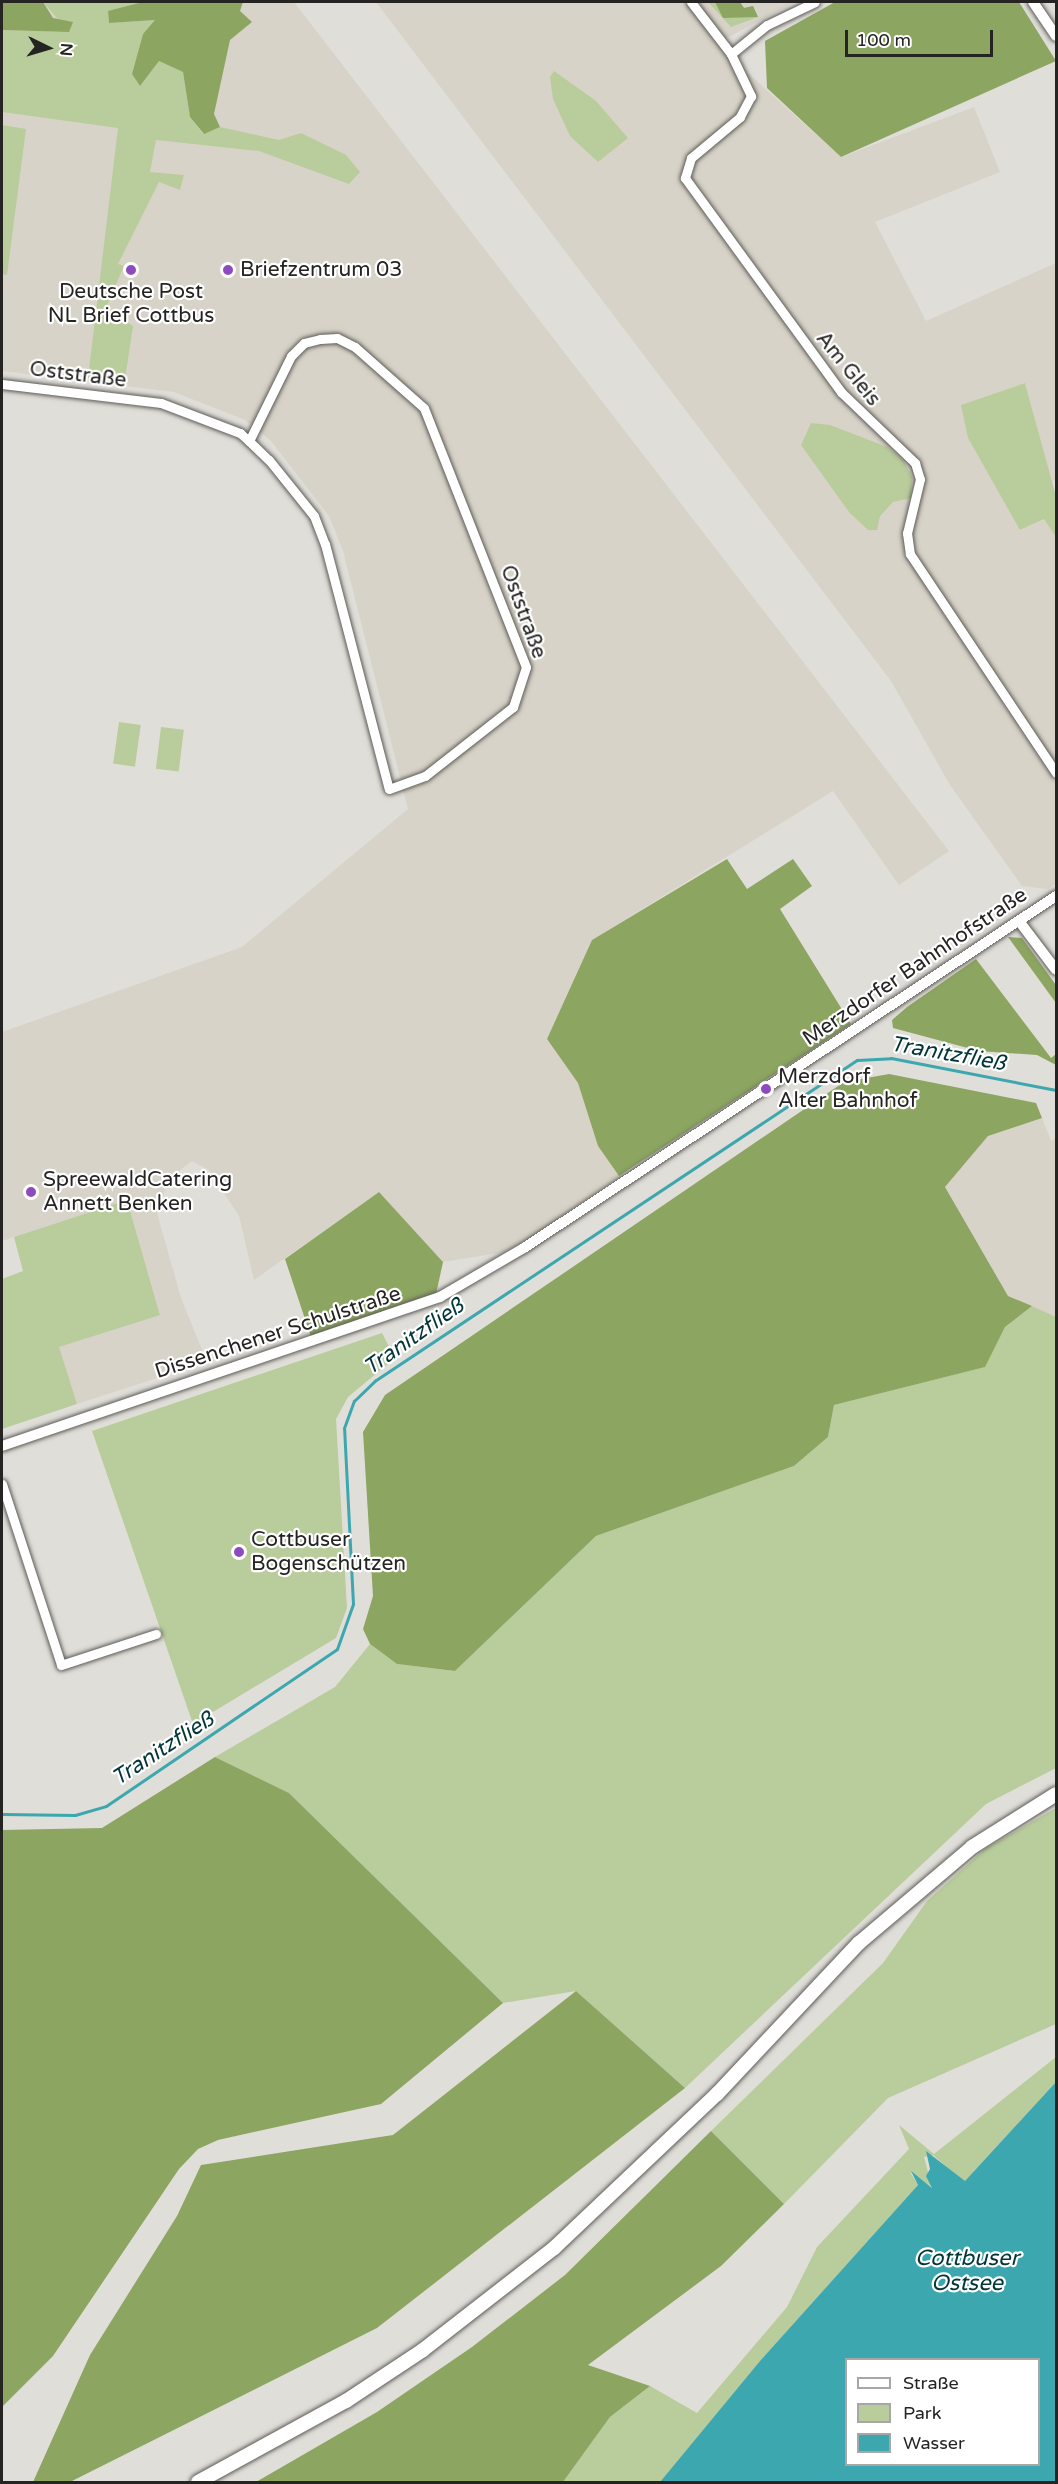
<!DOCTYPE html>
<html>
<head>
<meta charset="utf-8">
<style>
	body { margin:0 }
	#map { position:relative; width:1058px; height:2484px; overflow:hidden; background:#e0ded9; font-family:"Varela Round",sans-serif }
	div>[style] { position:absolute }
	.built>* { inset:0; background:#d8d3c8 }
	.green>* { inset:0; background:#b9cc9b; transform-origin:0 0 }
	.forest>* { inset:0; background:#8ca561 }
	.water>* { inset:0; background:#3ca7ae }
	.stream>* { height:3px; margin:-1.5px; padding:0 1.5px; transform-origin:1.5px; border-radius:1.5px; background:#3ca7ae }
	.roads { filter:drop-shadow(0 0 2px #5e5c58) drop-shadow(0 0 2px #5e5c58) }
	.minor>* { height:9px; margin:-4.5px; padding:0 4.5px; transform-origin:4.5px; border-radius:4.5px; background:#fff }
	.tertiary>* { height:10px; margin:-5px; padding:0 5px; transform-origin:5px; border-radius:5px; background:#fff }
	.primary>* { height:14px; margin:-7px; padding:0 7px; transform-origin:7px; border-radius:7px; background:#fff }
	.dots>* { width:16px; height:16px; translate:-50% -50%; box-sizing:border-box; border:3px solid #fff; border-radius:50% }
	span { translate:-50% -50%; white-space:nowrap; text-align:center; line-height:1.15; -webkit-text-stroke:4.5px #fff; paint-order:stroke }
	.poi-label { font-size:21px; color:#252423 }
	.left { translate:0 -50%; text-align:left }
	.street-label { font-size:21px; color:#252423 }
	.water-label { font-size:22px; color:#023639; font-style:italic }
	.frame { position:absolute; inset:0; border:3px solid #252423; pointer-events:none }
	.legend { position:absolute; left:845px; top:2358px; width:195px; height:108px; box-sizing:border-box; background:#fff; border:2px solid #a8a7a7; margin:0; padding:8px 10px; list-style:none; font-size:18px; color:#252423 }
	.legend li { display:flex; align-items:center; gap:12px; height:30px }
	.legend b { width:30px; border:2px solid #a8a7a7 }
	.north { position:absolute; left:18px; top:18px; width:60px; height:60px; -webkit-text-stroke:4px #fff; paint-order:stroke; rotate:95deg; font-size:16px; font-weight:700; line-height:24px; text-align:center; color:#252423 }
	.north::after { content:''; display:block; margin:auto; width:21px; height:27px; background:#252423; clip-path:polygon(50% 0,100% 100%,50% 72%,0 100%) }
	.scale { position:absolute; left:845px; top:30px; width:148px; height:27px; box-sizing:border-box; border:3px solid #252423; border-top:0; padding-left:8px; font-size:18px; line-height:21px; white-space:nowrap; color:#252423; -webkit-text-stroke:4px #fff; paint-order:stroke }
</style>
</head>
<body>
<div id="map">
	<div class="built">
		<i style="clip-path:polygon(2px 2px,294px 2px,949px 851px,899px 885px,833px 791px,592px 940px,547px 1039px,578px 1083px,598px 1146px,619px 1176px,512px 1251px,443px 1262px,379px 1192px,254px 1280px,239px 1216px,209px 1170px,192px 1161px,170px 1178px,157px 1213px,181px 1298px,207px 1362px,77px 1404px,58px 1347px,160px 1314px,127px 1200px,2px 1241px,2px 1032px,242px 947px,408px 809px,343px 551px,329px 516px,271px 441px,245px 420px,174px 392px,2px 371px)"></i>
		<i style="clip-path:polygon(376px 2px,795px 2px,723px 40px,749px 74px,841px 157px,974px 107px,1000px 172px,875px 222px,926px 321px,1056px 263px,1056px 479px,1052px 482px,1025px 383px,962px 405px,968px 438px,1021px 530px,1056px 513px,1056px 883px,1048px 889px,1022px 886px,950px 785px,891px 681px)"></i>
		<i style="clip-path:polygon(1042px 1118px,1051px 1141px,1056px 1138px,1056px 1317px,1008px 1296px,945px 1187px,988px 1136px)"></i>
	</div>
	<div class="green">
		<i style="clip-path:polygon(43px 2px,143px 2px,108px 12px,109px 23px,156px 20px,143px 34px,132px 74px,141px 85px,159px 61px,183px 72px,190px 117px,203px 134px,220px 127px,279px 140px,301px 133px,346px 155px,360px 172px,349px 184px,259px 151px,156px 140px,150px 172px,184px 175px,180px 190px,159px 182px,118px 264px,124px 266px,106px 308px,133px 326px,125px 379px,119px 385px,88px 378px,118px 128px,2px 112px,2px 30px,69px 32px)"></i>
		<i style="clip-path:polygon(708px 2px,740px 2px,744px 8px,753px 6px,758px 17px,731px 27px)"></i>
		<i style="clip-path:polygon(554px 71px,596px 101px,628px 138px,598px 162px,570px 136px,553px 99px,550px 77px)"></i>
		<i style="clip-path:polygon(2px 125px,26px 129px,7px 275px,2px 274px)"></i>
		<i style="clip-path:polygon(1025px 383px,1056px 496px,1056px 537px,1044px 519px,1020px 530px,968px 438px,961px 405px)"></i>
		<i style="clip-path:polygon(811px 423px,830px 425px,887px 447px,903px 460px,912px 477px,911px 498px,893px 502px,880px 516px,877px 530px,868px 530px,849px 512px,801px 445px)"></i>
		<i style="left:119px;top:722px;width:22px;height:42px;rotate:8deg"></i>
		<i style="left:161px;top:727px;width:23px;height:42px;rotate:7deg"></i>
		<i style="clip-path:polygon(127px 1200px,160px 1315px,59px 1347px,77px 1404px,2px 1429px,2px 1279px,23px 1271px,14px 1237px)"></i>
		<i style="clip-path:polygon(1032px 1306px,1056px 1317px,1056px 1768px,986px 1804px,685px 2088px,576px 1991px,503px 2003px,289px 1793px,215px 1757px,335px 1687px,370px 1644px,397px 1664px,455px 1671px,596px 1536px,794px 1466px,828px 1437px,834px 1405px,984px 1367px,1005px 1327px)"></i>
		<i style="clip-path:polygon(382px 1333px,395px 1358px,348px 1397px,336px 1419px,347px 1608px,336px 1638px,193px 1724px,92px 1431px)"></i>
		<i style="clip-path:polygon(1056px 1808px,1056px 2024px,888px 2098px,784px 2204px,711px 2131px,883px 1963px,927px 1901px,985px 1849px)"></i>
		<i style="clip-path:polygon(1056px 2057px,1056px 2082px,964px 2182px,933px 2155px,924px 2157px,932px 2187px,910px 2172px,918px 2185px,760px 2361px,660px 2482px,563px 2482px,610px 2417px,650px 2386px,697px 2413px,787px 2307px,817px 2247px,909px 2149px,899px 2125px,934px 2154px)"></i>
	</div>
	<div class="forest">
		<i style="clip-path:polygon(2px 2px,43px 2px,53px 18px,73px 22px,69px 32px,2px 30px)"></i>
		<i style="clip-path:polygon(143px 2px,243px 2px,240px 11px,252px 22px,230px 40px,214px 114px,220px 127px,204px 134px,190px 117px,183px 72px,159px 61px,140px 86px,132px 74px,143px 34px,155px 20px,109px 23px,108px 11px)"></i>
		<i style="clip-path:polygon(715px 2px,740px 2px,744px 8px,753px 6px,758px 17px,723px 18px)"></i>
		<i style="clip-path:polygon(835px 2px,1019px 2px,1056px 61px,841px 157px,767px 88px,765px 41px)"></i>
		<i style="clip-path:polygon(727px 859px,747px 889px,793px 859px,812px 886px,780px 909px,851px 1024px,619px 1176px,598px 1146px,578px 1083px,547px 1039px,592px 940px)"></i>
		<i style="clip-path:polygon(1008px 937px,1022px 938px,1056px 985px,1056px 1003px)"></i>
		<i style="clip-path:polygon(976px 959px,1051px 1058px,1056px 1054px,1056px 1065px,1037px 1055px,979px 1051px,893px 1028px,892px 1020px,907px 1007px)"></i>
		<i style="clip-path:polygon(889px 1074px,1036px 1103px,1042px 1118px,988px 1136px,945px 1187px,1008px 1296px,1032px 1306px,1005px 1327px,985px 1367px,834px 1405px,828px 1437px,794px 1466px,596px 1536px,455px 1671px,397px 1664px,370px 1644px,363px 1629px,373px 1596px,363px 1432px,385px 1395px,844px 1082px)"></i>
		<i style="clip-path:polygon(379px 1192px,443px 1262px,436px 1294px,311px 1337px,285px 1259px)"></i>
		<i style="clip-path:polygon(215px 1757px,289px 1793px,503px 2003px,381px 2104px,218px 2140px,198px 2149px,179px 2169px,53px 2356px,2px 2407px,2px 1830px,102px 1828px)"></i>
		<i style="clip-path:polygon(576px 1991px,685px 2088px,377px 2328px,70px 2482px,33px 2482px,90px 2355px,177px 2216px,201px 2165px,393px 2135px)"></i>
		<i style="clip-path:polygon(711px 2131px,784px 2204px,721px 2266px,588px 2365px,650px 2386px,610px 2417px,563px 2482px,256px 2482px,377px 2412px,472px 2347px,565px 2275px)"></i>
	</div>
	<div class="water">
		<i style="clip-path:polygon(evenodd,1056px 2082px,1056px 2482px,660px 2482px,760px 2361px,918px 2185px,911px 2171px,932px 2188px,926px 2176px,930px 2169px,926px 2151px,965px 2181px,1056px 2082px,846px 2360px,1038px 2360px,1038px 2464px,846px 2464px,846px 2360px)"></i>
	</div>
	<div class="stream">
		<i style="left:2px;top:1814px;width:73px;rotate:0.8deg"></i>
		<i style="left:75px;top:1815px;width:32px;rotate:-16deg"></i>
		<i style="left:106px;top:1806px;width:279px;rotate:-34.2deg"></i>
		<i style="left:337px;top:1649px;width:48px;rotate:-70.4deg"></i>
		<i style="left:353px;top:1604px;width:176px;rotate:-92.9deg"></i>
		<i style="left:344px;top:1428px;width:29px;rotate:-70deg"></i>
		<i style="left:354px;top:1401px;width:30px;rotate:-44deg"></i>
		<i style="left:376px;top:1380px;width:578px;rotate:-33.64deg"></i>
		<i style="left:857px;top:1060px;width:34px;rotate:-3deg"></i>
		<i style="left:891px;top:1058px;width:168px;rotate:11deg"></i>
	</div>
	<div class="roads">
		<div class="minor">
			<i style="left:691px;top:2px;width:66px;rotate:52.4deg"></i>
			<i style="left:731px;top:54px;width:47px;rotate:64.5deg"></i>
			<i style="left:751px;top:96px;width:24px;rotate:118deg"></i>
			<i style="left:740px;top:117px;width:64px;rotate:140.1deg"></i>
			<i style="left:691px;top:158px;width:21px;rotate:107deg"></i>
			<i style="left:685px;top:178px;width:265px;rotate:53.9deg"></i>
			<i style="left:841px;top:392px;width:103px;rotate:43.8deg"></i>
			<i style="left:915px;top:463px;width:17px;rotate:73deg"></i>
			<i style="left:920px;top:479px;width:56px;rotate:103.5deg"></i>
			<i style="left:907px;top:533px;width:21px;rotate:82deg"></i>
			<i style="left:910px;top:554px;width:263px;rotate:56.3deg"></i>
			<i style="left:731px;top:54px;width:46px;rotate:-38.9deg"></i>
			<i style="left:767px;top:25px;width:53px;rotate:-25.6deg"></i>
			<i style="left:2px;top:384px;width:160px;rotate:6.8deg"></i>
			<i style="left:161px;top:403px;width:85px;rotate:20.8deg"></i>
			<i style="left:240px;top:433px;width:12px;rotate:42deg"></i>
			<i style="left:249px;top:441px;width:28px;rotate:44deg"></i>
			<i style="left:269px;top:460px;width:72px;rotate:51.2deg"></i>
			<i style="left:314px;top:516px;width:30px;rotate:69deg"></i>
			<i style="left:325px;top:544px;width:253px;rotate:75.4deg"></i>
			<i style="left:389px;top:789px;width:38px;rotate:-20deg"></i>
			<i style="left:425px;top:776px;width:112px;rotate:-38.1deg"></i>
			<i style="left:513px;top:707px;width:42px;rotate:-72deg"></i>
			<i style="left:526px;top:667px;width:278px;rotate:-111.5deg"></i>
			<i style="left:424px;top:408px;width:92px;rotate:-138.5deg"></i>
			<i style="left:355px;top:347px;width:20px;rotate:-153deg"></i>
			<i style="left:337px;top:338px;width:17px;rotate:177deg"></i>
			<i style="left:320px;top:339px;width:16px;rotate:166deg"></i>
			<i style="left:304px;top:343px;width:18px;rotate:135deg"></i>
			<i style="left:291px;top:356px;width:95px;rotate:116.3deg"></i>
			<i style="left:2px;top:1484px;width:190px;rotate:71.9deg"></i>
			<i style="left:61px;top:1665px;width:100px;rotate:-18.1deg"></i>
		</div>
		<div class="tertiary">
			<i style="left:1033px;top:2px;width:41px;rotate:55.9deg"></i>
			<i style="left:1019px;top:921px;width:61px;rotate:52.9deg"></i>
			<i style="left:2px;top:1446px;width:463px;rotate:-18.8deg"></i>
			<i style="left:440px;top:1297px;width:97px;rotate:-30.3deg"></i>
			<i style="left:524px;top:1248px;width:638px;rotate:-33.49deg"></i>
		</div>
		<div class="primary">
			<i style="left:198px;top:2482px;width:169px;rotate:-28.7deg"></i>
			<i style="left:346px;top:2401px;width:92px;rotate:-33.5deg"></i>
			<i style="left:423px;top:2350px;width:166px;rotate:-37.9deg"></i>
			<i style="left:554px;top:2248px;width:224px;rotate:-43.4deg"></i>
			<i style="left:717px;top:2094px;width:207px;rotate:-46.8deg"></i>
			<i style="left:859px;top:1943px;width:148px;rotate:-40.3deg"></i>
			<i style="left:972px;top:1847px;width:99px;rotate:-32.2deg"></i>
		</div>
	</div>
	<div class="dots">
		<i style="left:131px;top:270px;background:#8e4bbf"></i>
		<i style="left:228px;top:270px;background:#8e4bbf"></i>
		<i style="left:766px;top:1089px;background:#8e4bbf"></i>
		<i style="left:31px;top:1192px;background:#8e4bbf"></i>
		<i style="left:239px;top:1552px;background:#8e4bbf"></i>
	</div>
	<div class="poi-label">
		<span class="left" style="left:240px;top:270px">Briefzentrum 03</span>
		<span style="left:131px;top:304px">Deutsche Post<br>NL Brief Cottbus</span>
		<span class="left" style="left:778px;top:1089px">Merzdorf<br>Alter Bahnhof</span>
		<span class="left" style="left:43px;top:1192px">SpreewaldCatering<br>Annett Benken</span>
		<span class="left" style="left:251px;top:1552px">Cottbuser<br>Bogenschützen</span>
	</div>
	<div class="street-label">
		<span style="left:848px;top:369px;rotate:51deg">Am Gleis</span>
		<span style="left:78px;top:375px;rotate:7deg">Oststraße</span>
		<span style="left:523px;top:612px;rotate:70deg">Oststraße</span>
		<span style="left:915px;top:967px;rotate:-34deg">Merzdorfer Bahnhofstraße</span>
		<span style="left:278px;top:1333px;rotate:-18deg">Dissenchener Schulstraße</span>
	</div>
	<div class="water-label">
		<span style="left:948px;top:1054px;rotate:10deg">Tranitzfließ</span>
		<span style="left:414px;top:1337px;rotate:-35deg">Tranitzfließ</span>
		<span style="left:163px;top:1749px;rotate:-33deg">Tranitzfließ</span>
		<span style="left:967px;top:2271px">Cottbuser<br>Ostsee</span>
	</div>
	<div class="frame"></div>
	<ul class="legend">
	<li><b style="height:8px;background:#fff"></b>Straße</li>
	<li><b style="height:16px;background:#b9cc9b"></b>Park</li>
	<li><b style="height:16px;background:#3ca7ae"></b>Wasser</li>
	</ul>
	<div class="north">N</div>
	<div class="scale">100 m</div>
</div>
</body>
</html>
